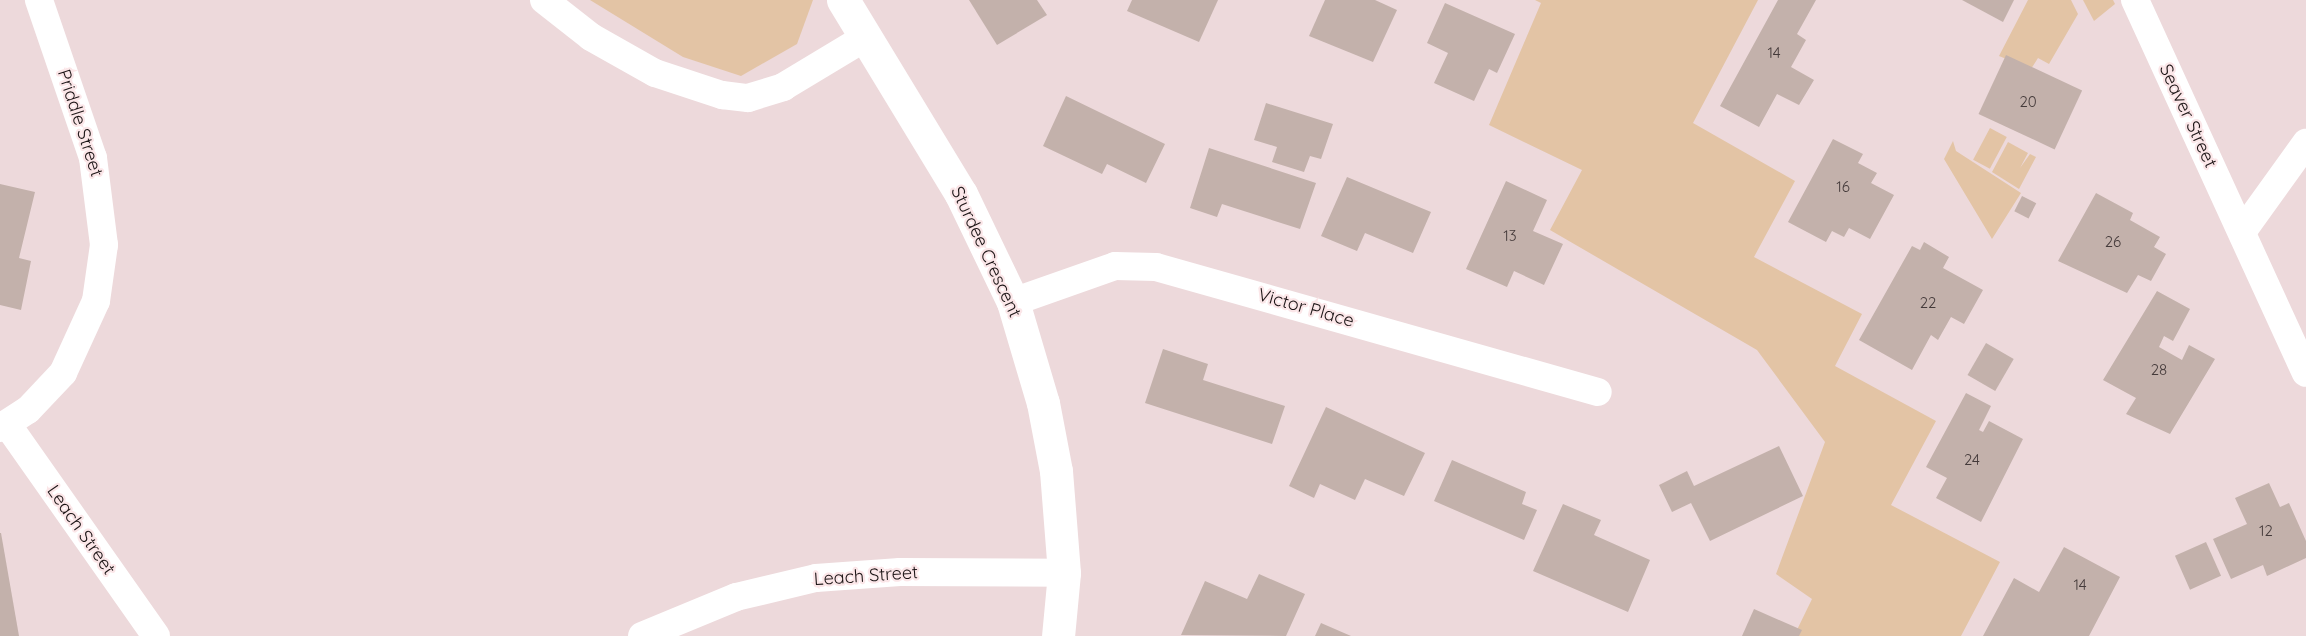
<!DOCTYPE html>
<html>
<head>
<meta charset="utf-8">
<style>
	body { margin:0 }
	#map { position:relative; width:2306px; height:636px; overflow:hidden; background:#edd9db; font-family:Quicksand,sans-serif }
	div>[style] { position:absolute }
	.green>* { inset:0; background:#e3c4a5; transform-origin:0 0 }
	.building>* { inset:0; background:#c3b1ab; transform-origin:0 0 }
	.minor>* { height:28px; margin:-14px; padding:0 14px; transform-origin:14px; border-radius:14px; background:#fff }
	.tertiary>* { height:33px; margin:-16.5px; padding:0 16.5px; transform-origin:16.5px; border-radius:16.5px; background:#fff }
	span { translate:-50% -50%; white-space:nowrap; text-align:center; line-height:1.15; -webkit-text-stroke:4.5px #fbe6e8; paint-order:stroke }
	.number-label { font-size:15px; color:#443a3a }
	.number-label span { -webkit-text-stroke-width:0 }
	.street-label { font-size:18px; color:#1a1314 }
</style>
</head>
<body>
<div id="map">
	<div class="green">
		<i style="clip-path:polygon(590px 0,813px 0,797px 44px,741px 76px,683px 57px)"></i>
		<i style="clip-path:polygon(1535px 0,1758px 0,1693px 123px,1795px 181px,1754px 257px,1862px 314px,1835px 366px,1936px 421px,1891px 505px,2000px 562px,1961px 636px,1794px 636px,1812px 599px,1776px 574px,1825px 442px,1757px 350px,1550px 230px,1582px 170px,1489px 125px,1541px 3px)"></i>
		<i style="clip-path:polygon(2028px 0,2071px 0,2078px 14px,2049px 64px,2038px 58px,2031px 69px,1999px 56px)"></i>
		<i style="clip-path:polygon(2083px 0,2113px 0,2115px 4px,2094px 21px)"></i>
		<i style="left:1990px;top:128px;width:19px;height:36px;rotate:28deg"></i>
		<i style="clip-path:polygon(1953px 141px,1956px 151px,2021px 193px,1992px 239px,1944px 159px)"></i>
		<i style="clip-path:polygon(2008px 142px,2028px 153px,2020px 168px,2030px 154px,2036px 157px,2019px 189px,1992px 172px)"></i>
	</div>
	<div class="building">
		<i style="clip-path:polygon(969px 0,1037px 0,1047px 15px,997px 45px)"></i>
		<i style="clip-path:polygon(1132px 0,1218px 0,1199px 42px,1127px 11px)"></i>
		<i style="clip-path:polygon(1325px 0,1375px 0,1397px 10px,1373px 62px,1309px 36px)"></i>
		<i style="clip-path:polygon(1778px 0,1816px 0,1797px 34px,1806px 40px,1791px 67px,1814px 80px,1799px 105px,1777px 94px,1759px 127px,1720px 106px)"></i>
		<i style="clip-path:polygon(1962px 0,2014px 0,2003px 22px)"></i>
		<i style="clip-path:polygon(1445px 3px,1515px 34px,1497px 73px,1489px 69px,1474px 101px,1434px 83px,1448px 53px,1427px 43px)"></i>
		<i style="left:2006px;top:55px;width:84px;height:65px;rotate:25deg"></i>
		<i style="clip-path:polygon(1066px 96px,1165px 144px,1146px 183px,1107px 164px,1102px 174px,1043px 146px)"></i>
		<i style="clip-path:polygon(1266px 103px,1333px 124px,1321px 159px,1310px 156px,1304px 172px,1272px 162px,1277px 147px,1254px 140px)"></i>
		<i style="clip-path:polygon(1833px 139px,1863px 154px,1858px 163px,1877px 173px,1871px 183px,1894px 195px,1870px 239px,1849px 228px,1844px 237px,1832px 231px,1826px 242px,1788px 222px)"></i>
		<i style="clip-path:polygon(1209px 148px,1316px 183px,1300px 229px,1222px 204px,1217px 217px,1190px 208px)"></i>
		<i style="clip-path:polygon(1347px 177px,1431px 212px,1413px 253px,1365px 233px,1357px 251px,1321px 236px)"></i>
		<i style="clip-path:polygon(1506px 181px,1547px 200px,1533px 231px,1563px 244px,1544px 285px,1514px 271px,1507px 287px,1466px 269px)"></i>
		<i style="clip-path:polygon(0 184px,35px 192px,19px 258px,31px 261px,21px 310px,0 305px)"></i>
		<i style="clip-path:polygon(2096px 193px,2133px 213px,2130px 220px,2160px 237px,2154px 247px,2166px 254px,2151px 281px,2138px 275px,2127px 293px,2058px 261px)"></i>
		<i style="left:2022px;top:196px;width:16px;height:17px;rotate:27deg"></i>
		<i style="clip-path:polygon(1924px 242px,1949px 257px,1943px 268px,1983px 290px,1964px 324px,1951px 317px,1938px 340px,1931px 335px,1912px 370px,1859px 340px,1912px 246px,1920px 250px)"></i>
		<i style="clip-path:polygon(2157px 291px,2190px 309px,2173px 341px,2164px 336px,2159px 347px,2182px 360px,2189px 345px,2215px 359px,2170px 434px,2126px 414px,2136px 398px,2103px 380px)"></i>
		<i style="left:1986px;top:343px;width:32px;height:37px;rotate:30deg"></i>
		<i style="clip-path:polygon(1163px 349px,1208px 364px,1203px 380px,1285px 406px,1272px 444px,1145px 403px)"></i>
		<i style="clip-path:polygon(1966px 393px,1991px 406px,1979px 430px,1983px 432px,1989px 421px,2023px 439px,1981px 522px,1936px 498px,1947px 478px,1926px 467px)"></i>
		<i style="clip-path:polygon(1326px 407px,1425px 453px,1404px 496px,1365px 479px,1355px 500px,1320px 484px,1314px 498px,1289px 486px)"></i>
		<i style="clip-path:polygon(1779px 446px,1803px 496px,1710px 541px,1691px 503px,1672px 512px,1659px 485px,1687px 471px,1694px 486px)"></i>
		<i style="clip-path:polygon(1452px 460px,1526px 492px,1522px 504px,1537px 510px,1524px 540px,1434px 501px)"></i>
		<i style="clip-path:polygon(2269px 483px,2280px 507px,2289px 503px,2306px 541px,2306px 558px,2267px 576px,2263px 565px,2231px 579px,2213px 539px,2247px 524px,2235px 498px)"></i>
		<i style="clip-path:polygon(1563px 504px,1601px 520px,1594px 535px,1650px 560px,1628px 612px,1533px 571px)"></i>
		<i style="clip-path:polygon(0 533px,1px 533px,19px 636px,0 636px)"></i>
		<i style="left:2206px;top:542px;width:37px;height:34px;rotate:66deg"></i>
		<i style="clip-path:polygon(2064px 547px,2120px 577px,2089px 636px,1983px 636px,2014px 578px,2039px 592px)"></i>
		<i style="clip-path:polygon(1259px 574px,1305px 594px,1286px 636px,1181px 635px,1205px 581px,1247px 599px)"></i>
		<i style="clip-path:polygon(1754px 609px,1802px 630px,1799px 636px,1742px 636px)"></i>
		<i style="clip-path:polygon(1321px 623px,1351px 636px,1315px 636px)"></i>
	</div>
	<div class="minor">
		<i style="left:544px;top:0;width:60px;rotate:38.2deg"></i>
		<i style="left:591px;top:37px;width:73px;rotate:29.4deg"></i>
		<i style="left:655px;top:73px;width:71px;rotate:18.2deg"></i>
		<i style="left:722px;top:95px;width:26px;rotate:7deg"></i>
		<i style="left:748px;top:98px;width:37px;rotate:-17deg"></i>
		<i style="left:783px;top:87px;width:97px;rotate:-31.1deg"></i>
		<i style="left:2135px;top:0;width:410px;rotate:65.4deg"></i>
		<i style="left:2242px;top:232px;width:110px;rotate:-54.3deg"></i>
		<i style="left:1013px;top:302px;width:108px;rotate:-19.4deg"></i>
		<i style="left:1115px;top:266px;width:41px;rotate:1.4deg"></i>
		<i style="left:1156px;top:267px;width:459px;rotate:15.8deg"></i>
		<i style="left:7px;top:424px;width:259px;rotate:54.9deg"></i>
		<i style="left:0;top:428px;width:33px;rotate:-33deg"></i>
		<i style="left:28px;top:410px;width:51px;rotate:-46.6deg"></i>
		<i style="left:63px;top:373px;width:79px;rotate:-65.4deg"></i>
		<i style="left:96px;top:301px;width:57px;rotate:-81.9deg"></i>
		<i style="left:104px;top:245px;width:88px;rotate:-97.2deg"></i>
		<i style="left:93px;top:158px;width:167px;rotate:-108.9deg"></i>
		<i style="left:642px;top:636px;width:102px;rotate:-22.5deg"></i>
		<i style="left:736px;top:597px;width:82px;rotate:-13.4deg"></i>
		<i style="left:816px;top:578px;width:84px;rotate:-4.1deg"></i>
		<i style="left:900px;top:572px;width:164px;rotate:0.3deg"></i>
	</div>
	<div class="tertiary">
		<i style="left:843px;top:0;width:227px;rotate:58.7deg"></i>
		<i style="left:961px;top:194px;width:120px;rotate:64.3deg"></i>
		<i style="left:1013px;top:302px;width:105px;rotate:73.5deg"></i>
		<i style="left:1043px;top:403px;width:69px;rotate:79.2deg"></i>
		<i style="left:1056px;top:471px;width:102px;rotate:85.5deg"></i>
		<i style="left:1064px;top:573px;width:63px;rotate:95.4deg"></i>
	</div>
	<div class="number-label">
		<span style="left:1774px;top:53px">14</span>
		<span style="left:2028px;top:102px">20</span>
		<span style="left:1843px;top:187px">16</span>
		<span style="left:1510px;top:236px">13</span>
		<span style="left:2113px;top:242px">26</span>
		<span style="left:1928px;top:303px">22</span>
		<span style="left:2159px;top:370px">28</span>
		<span style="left:1972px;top:460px">24</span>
		<span style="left:2266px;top:531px">12</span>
		<span style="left:2080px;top:585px">14</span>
	</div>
	<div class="street-label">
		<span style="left:2188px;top:116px;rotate:65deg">Seaver Street</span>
		<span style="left:80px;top:123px;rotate:72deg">Priddle Street</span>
		<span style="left:986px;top:252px;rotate:65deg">Sturdee Crescent</span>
		<span style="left:1306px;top:308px;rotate:16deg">Victor Place</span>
		<span style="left:81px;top:530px;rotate:55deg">Leach Street</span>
		<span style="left:866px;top:576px;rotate:-4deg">Leach Street</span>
	</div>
</div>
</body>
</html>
